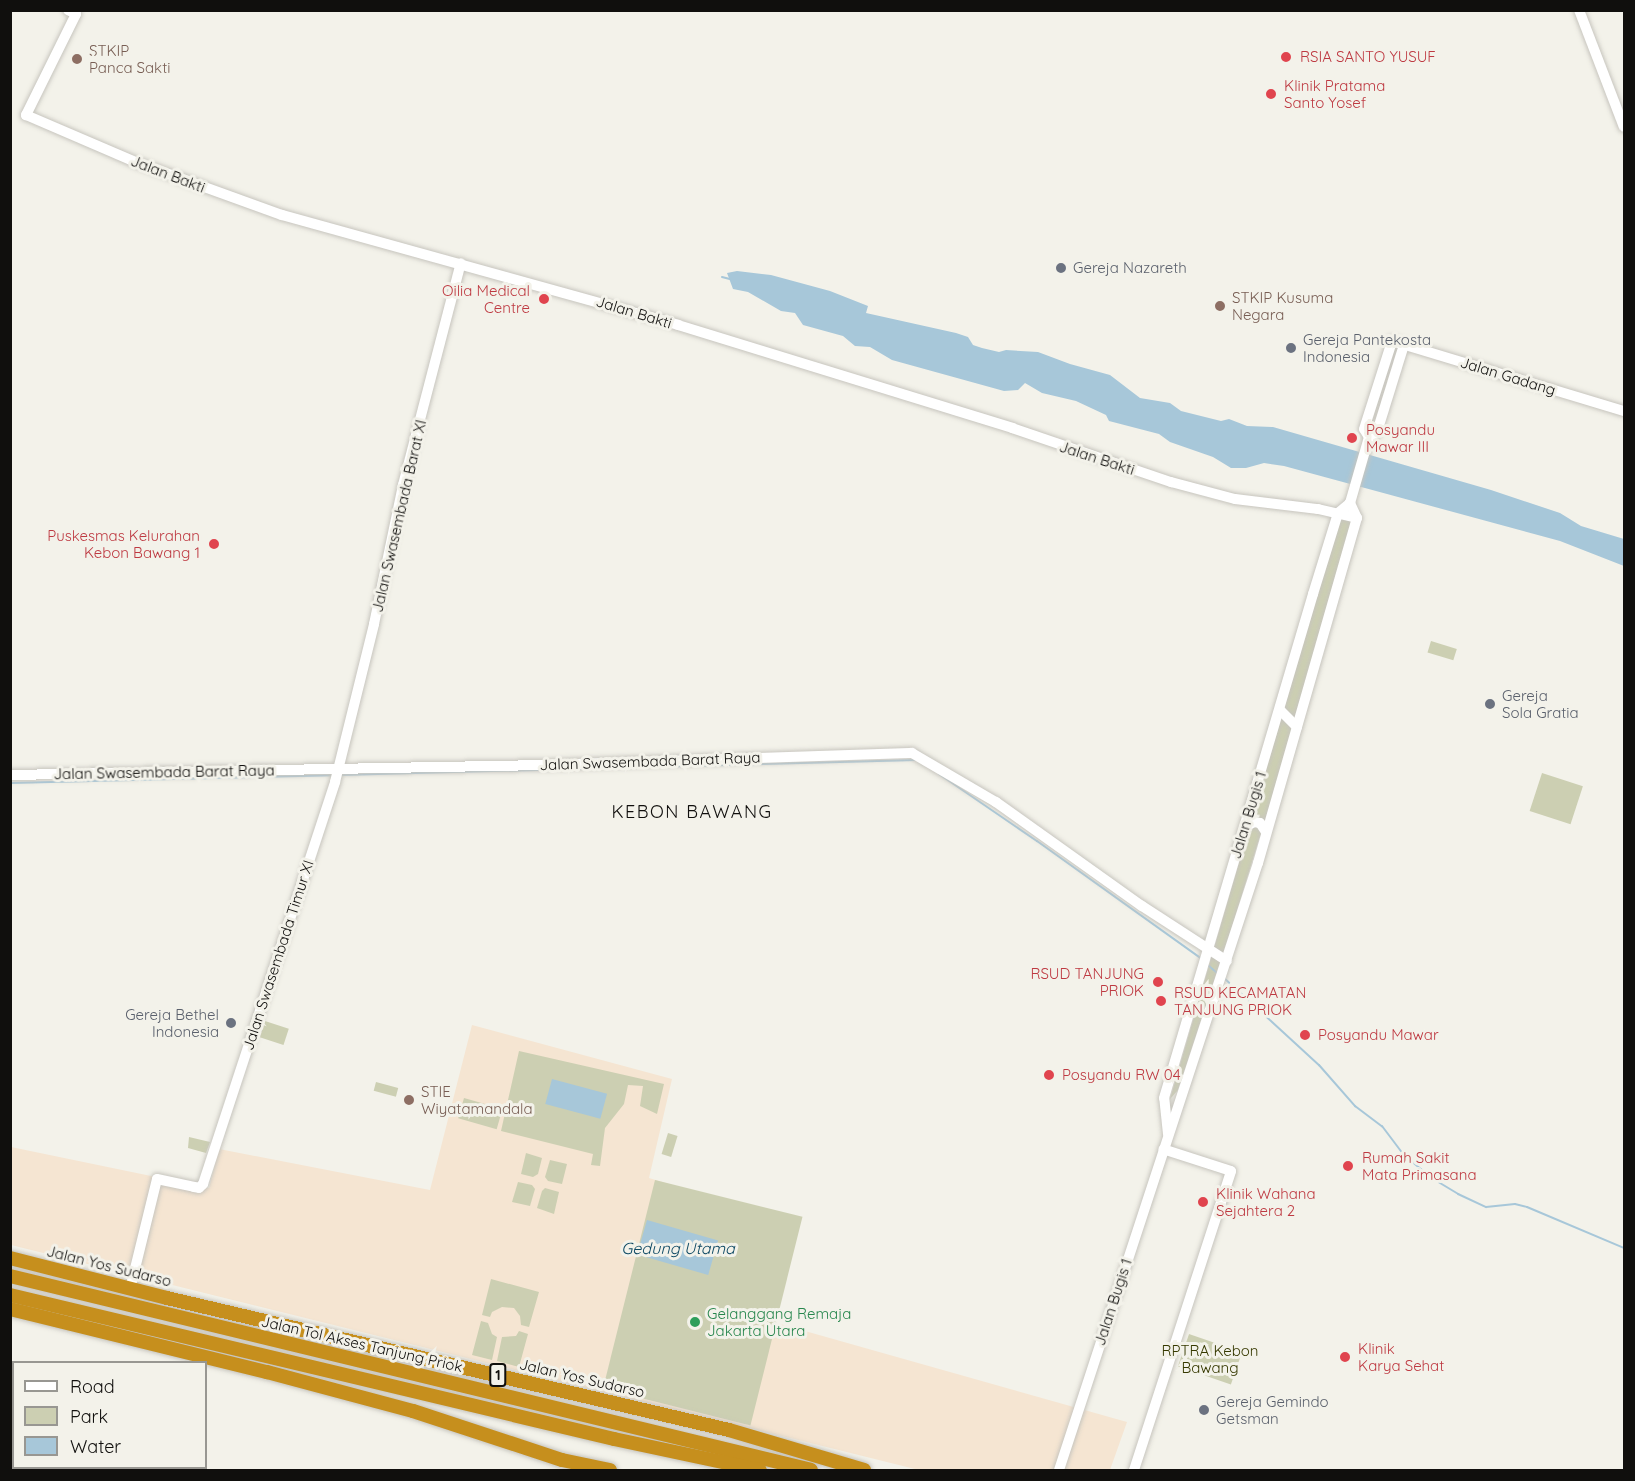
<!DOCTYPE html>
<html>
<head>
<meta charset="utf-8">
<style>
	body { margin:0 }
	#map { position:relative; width:1635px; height:1481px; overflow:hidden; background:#f3f2ea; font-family:Quicksand,sans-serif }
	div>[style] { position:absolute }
	.commercial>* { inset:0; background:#f5e5d2 }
	.green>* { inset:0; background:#cccfb2; transform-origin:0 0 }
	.water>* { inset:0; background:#a7c7d9; transform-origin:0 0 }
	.stream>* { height:2px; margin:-1px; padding:0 1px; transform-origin:1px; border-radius:1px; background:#a7c7d9 }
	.roads { filter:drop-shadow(0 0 2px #c7c5be) drop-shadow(0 0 2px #c7c5be) }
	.secondary>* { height:10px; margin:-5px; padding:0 5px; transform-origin:5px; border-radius:5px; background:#fff }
	.highway>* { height:14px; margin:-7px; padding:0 7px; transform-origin:7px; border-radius:7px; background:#c68f1d }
	.dots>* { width:16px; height:16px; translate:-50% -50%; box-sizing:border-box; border:3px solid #f3f2ea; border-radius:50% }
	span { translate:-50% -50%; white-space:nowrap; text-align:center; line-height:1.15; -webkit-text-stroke:6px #f3f2ea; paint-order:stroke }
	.shield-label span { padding:2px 4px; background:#f3f2ea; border:2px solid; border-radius:4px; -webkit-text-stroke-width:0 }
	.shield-label { font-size:14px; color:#100f0d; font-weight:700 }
	.education-label { font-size:15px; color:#785e54 }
	.left { translate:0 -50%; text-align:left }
	.health-label { font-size:15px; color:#be3a42 }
	.right { translate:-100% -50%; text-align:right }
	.street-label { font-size:15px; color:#100f0d }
	.worship-label { font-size:15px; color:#5b616d }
	.leisure-label { font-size:15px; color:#27864d }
	.park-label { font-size:15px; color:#363900 }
	.water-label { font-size:16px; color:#0c4863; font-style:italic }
	.quarter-label { font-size:18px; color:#100f0d; letter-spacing:1.5px }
	.frame { position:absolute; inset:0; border:12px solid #100f0d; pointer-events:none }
	.legend { position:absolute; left:12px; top:1361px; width:195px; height:108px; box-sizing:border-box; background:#f3f2ea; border:2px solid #989792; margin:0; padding:8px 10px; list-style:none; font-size:18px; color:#100f0d }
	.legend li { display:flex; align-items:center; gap:12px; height:30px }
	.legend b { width:30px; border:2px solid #989792 }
</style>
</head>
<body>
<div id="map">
	<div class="commercial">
		<i style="clip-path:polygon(472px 1025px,672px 1079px,649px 1178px,793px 1221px,766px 1320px,1127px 1422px,1110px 1470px,919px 1470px,11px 1245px,11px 1147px,209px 1188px,219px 1149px,430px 1190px)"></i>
	</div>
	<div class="green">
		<i style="clip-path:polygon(1340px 517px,1352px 522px,1301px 703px,1235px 917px,1178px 1090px,1170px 1099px)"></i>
		<i style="left:1431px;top:641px;width:27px;height:12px;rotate:17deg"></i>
		<i style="left:1542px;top:773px;width:43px;height:40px;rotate:18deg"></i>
		<i style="left:265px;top:1021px;width:25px;height:17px;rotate:18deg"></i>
		<i style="clip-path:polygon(519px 1051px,664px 1084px,657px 1114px,640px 1106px,643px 1086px,628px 1085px,624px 1104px,605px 1128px,600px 1166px,591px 1165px,593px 1154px,501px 1131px)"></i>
		<i style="left:376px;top:1082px;width:23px;height:9px;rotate:15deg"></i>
		<i style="left:464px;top:1098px;width:40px;height:21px;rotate:16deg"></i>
		<i style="left:668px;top:1133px;width:10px;height:22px;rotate:17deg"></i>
		<i style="clip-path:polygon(189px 1137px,210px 1142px,206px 1153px,188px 1148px)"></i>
		<i style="clip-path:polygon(526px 1153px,542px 1158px,538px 1174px,533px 1177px,521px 1174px)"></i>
		<i style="clip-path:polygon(550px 1160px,567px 1164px,562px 1184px,548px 1181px,545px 1177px)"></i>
		<i style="left:655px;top:1180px;width:152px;height:215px;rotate:14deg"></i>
		<i style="clip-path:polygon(518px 1182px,532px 1185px,535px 1189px,530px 1206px,512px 1202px)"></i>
		<i style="clip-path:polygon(545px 1188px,559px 1192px,554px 1214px,537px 1208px,542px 1191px)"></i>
		<i style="clip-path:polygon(491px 1279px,539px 1292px,529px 1327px,521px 1325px,520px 1316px,514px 1308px,502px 1307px,492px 1312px,490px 1317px,482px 1315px)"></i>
		<i style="clip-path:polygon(481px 1321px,488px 1323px,492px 1334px,497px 1337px,492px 1360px,472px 1355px)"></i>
		<i style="clip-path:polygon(519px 1331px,528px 1334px,519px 1367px,497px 1361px,502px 1337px,516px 1336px)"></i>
		<i style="left:1189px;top:1334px;width:56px;height:34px;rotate:19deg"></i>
	</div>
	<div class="water">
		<i style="clip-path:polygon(737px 271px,771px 275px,830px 291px,868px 306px,866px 313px,956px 333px,968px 337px,973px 345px,982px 348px,999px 352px,1006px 350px,1038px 352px,1070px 364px,1110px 375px,1140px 398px,1170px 403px,1181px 411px,1221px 421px,1229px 419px,1247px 426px,1273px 427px,1491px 490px,1560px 513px,1581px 526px,1624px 539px,1624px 566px,1560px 541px,1284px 466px,1264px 463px,1246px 468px,1231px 468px,1213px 457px,1170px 442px,1159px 434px,1109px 421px,1106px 415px,1076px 401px,1042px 393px,1025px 383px,1018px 390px,1004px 391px,892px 360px,870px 347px,855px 346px,843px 336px,803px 325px,795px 313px,781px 311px,748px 292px,733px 289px,727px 273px)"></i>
		<i style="left:552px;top:1079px;width:57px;height:26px;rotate:15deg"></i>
		<i style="left:647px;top:1220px;width:74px;height:36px;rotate:16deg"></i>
	</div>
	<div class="stream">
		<i style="left:10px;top:11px;width:1px;rotate:-45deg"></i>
		<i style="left:722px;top:277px;width:8px;rotate:14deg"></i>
		<i style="left:939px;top:774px;width:119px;rotate:34.4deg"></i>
		<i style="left:1037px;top:841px;width:203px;rotate:35.6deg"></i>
		<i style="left:340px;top:775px;width:576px;rotate:-1.49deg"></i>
		<i style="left:10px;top:783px;width:322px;rotate:-1.4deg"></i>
		<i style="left:1208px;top:965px;width:12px;rotate:42deg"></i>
		<i style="left:1224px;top:978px;width:129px;rotate:42.5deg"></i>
		<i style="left:1319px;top:1065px;width:55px;rotate:48.7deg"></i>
		<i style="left:1355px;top:1106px;width:34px;rotate:37deg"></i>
		<i style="left:1382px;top:1126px;width:36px;rotate:53deg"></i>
		<i style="left:1404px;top:1155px;width:34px;rotate:40deg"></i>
		<i style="left:1430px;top:1177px;width:33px;rotate:31deg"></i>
		<i style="left:1458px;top:1194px;width:31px;rotate:25deg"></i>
		<i style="left:1486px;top:1207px;width:29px;rotate:-6deg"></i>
		<i style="left:1515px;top:1204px;width:12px;rotate:14deg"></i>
		<i style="left:1527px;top:1207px;width:105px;rotate:22.9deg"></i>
	</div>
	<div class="roads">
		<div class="secondary">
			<i style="left:68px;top:10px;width:9px;rotate:27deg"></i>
			<i style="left:76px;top:14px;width:113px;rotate:116.3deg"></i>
			<i style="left:26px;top:115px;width:122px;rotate:23.2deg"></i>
			<i style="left:138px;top:163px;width:153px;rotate:19.9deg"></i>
			<i style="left:282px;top:215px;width:411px;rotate:15.5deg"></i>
			<i style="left:678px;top:325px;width:350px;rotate:17.1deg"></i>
			<i style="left:1012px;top:428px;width:168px;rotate:18.8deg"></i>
			<i style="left:1171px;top:482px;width:66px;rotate:14.9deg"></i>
			<i style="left:1235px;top:499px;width:84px;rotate:6.9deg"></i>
			<i style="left:1318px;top:509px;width:40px;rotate:13deg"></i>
			<i style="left:1579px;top:10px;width:125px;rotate:69deg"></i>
			<i style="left:1369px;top:437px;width:9px;rotate:-122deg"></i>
			<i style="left:1364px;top:429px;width:92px;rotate:-72.3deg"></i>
			<i style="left:1392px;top:341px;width:242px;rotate:16.8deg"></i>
			<i style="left:1280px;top:710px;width:24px;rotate:45deg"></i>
			<i style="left:10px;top:775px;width:534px;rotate:-1.07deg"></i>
			<i style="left:544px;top:765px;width:368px;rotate:-1.9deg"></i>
			<i style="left:912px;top:753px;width:97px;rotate:30.3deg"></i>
			<i style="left:996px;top:802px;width:179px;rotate:35.5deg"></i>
			<i style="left:1142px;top:906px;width:101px;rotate:32.9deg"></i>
			<i style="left:1244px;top:828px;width:12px;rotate:-31deg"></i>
			<i style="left:1254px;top:822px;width:6px;rotate:9deg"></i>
			<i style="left:1260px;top:823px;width:11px;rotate:56deg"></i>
			<i style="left:1168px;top:1134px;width:36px;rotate:-96deg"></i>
			<i style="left:1164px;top:1098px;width:526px;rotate:-73.53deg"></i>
			<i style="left:1313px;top:594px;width:85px;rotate:-72.8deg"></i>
			<i style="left:1338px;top:513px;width:16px;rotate:-40deg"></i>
			<i style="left:1350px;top:503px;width:69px;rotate:-73.9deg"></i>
			<i style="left:1369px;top:437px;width:9px;rotate:-32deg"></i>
			<i style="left:1377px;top:432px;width:91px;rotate:-72.8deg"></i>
			<i style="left:130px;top:1289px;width:113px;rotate:-76.2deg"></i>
			<i style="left:157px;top:1179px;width:38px;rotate:12deg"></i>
			<i style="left:194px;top:1187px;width:5px;rotate:11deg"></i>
			<i style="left:199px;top:1188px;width:6px;rotate:-45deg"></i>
			<i style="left:203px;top:1184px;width:423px;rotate:-71.8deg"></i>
			<i style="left:335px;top:782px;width:163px;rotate:-76.1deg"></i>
			<i style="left:374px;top:624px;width:142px;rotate:-78.2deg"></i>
			<i style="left:403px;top:485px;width:229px;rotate:-75.4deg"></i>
			<i style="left:1059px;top:1470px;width:639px;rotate:-71.85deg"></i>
			<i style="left:1258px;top:863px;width:359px;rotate:-74deg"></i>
			<i style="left:1357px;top:518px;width:17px;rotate:-115deg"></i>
			<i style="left:1134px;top:1470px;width:314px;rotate:-72deg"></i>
			<i style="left:1231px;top:1171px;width:71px;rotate:-162.1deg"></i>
		</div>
		<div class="highway">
			<i style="left:10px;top:1258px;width:162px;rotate:14.3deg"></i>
			<i style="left:167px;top:1298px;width:577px;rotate:13.22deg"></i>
			<i style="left:729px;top:1430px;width:141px;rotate:16.5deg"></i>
			<i style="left:10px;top:1276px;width:824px;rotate:13.61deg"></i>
			<i style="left:10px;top:1295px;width:621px;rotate:13.41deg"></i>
			<i style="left:614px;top:1439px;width:149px;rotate:12deg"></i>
			<i style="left:10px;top:1309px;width:265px;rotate:13.8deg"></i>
			<i style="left:267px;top:1372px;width:151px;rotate:15deg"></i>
			<i style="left:413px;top:1411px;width:157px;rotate:18.2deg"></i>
			<i style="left:562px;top:1460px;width:49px;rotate:11.8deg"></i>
		</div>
	</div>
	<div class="dots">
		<i style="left:1286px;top:57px;background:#e0444e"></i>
		<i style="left:77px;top:59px;background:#8d6e63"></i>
		<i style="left:1271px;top:94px;background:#e0444e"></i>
		<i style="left:1061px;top:268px;background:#6b7280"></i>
		<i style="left:544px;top:299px;background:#e0444e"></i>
		<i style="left:1220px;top:306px;background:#8d6e63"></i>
		<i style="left:1291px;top:348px;background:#6b7280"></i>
		<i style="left:1352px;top:438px;background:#e0444e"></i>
		<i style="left:214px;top:544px;background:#e0444e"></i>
		<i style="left:1490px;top:704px;background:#6b7280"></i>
		<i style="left:1158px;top:982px;background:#e0444e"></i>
		<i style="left:1161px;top:1001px;background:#e0444e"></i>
		<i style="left:231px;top:1023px;background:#6b7280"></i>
		<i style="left:1305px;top:1035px;background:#e0444e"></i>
		<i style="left:1049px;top:1075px;background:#e0444e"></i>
		<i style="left:409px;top:1100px;background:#8d6e63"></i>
		<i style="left:1348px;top:1166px;background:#e0444e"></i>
		<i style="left:1203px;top:1202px;background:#e0444e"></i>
		<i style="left:695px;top:1322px;background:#2e9e5b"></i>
		<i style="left:1345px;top:1357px;background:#e0444e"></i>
		<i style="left:1204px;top:1410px;background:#6b7280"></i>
	</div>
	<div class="shield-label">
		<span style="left:498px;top:1375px">1</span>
	</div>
	<div class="education-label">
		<span class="left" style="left:89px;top:59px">STKIP<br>Panca Sakti</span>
		<span class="left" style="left:1232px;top:306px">STKIP Kusuma<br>Negara</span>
		<span class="left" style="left:421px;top:1100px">STIE<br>Wiyatamandala</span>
	</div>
	<div class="health-label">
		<span class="left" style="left:1300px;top:57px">RSIA SANTO YUSUF</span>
		<span class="left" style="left:1284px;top:94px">Klinik Pratama<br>Santo Yosef</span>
		<span class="right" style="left:530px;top:299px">Oilia Medical<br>Centre</span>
		<span class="left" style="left:1366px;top:438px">Posyandu<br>Mawar III</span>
		<span class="right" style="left:200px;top:544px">Puskesmas Kelurahan<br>Kebon Bawang 1</span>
		<span class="right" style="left:1144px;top:982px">RSUD TANJUNG<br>PRIOK</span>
		<span class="left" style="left:1174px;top:1001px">RSUD KECAMATAN<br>TANJUNG PRIOK</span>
		<span class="left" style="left:1318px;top:1035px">Posyandu Mawar</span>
		<span class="left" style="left:1062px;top:1075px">Posyandu RW 04</span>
		<span class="left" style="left:1362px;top:1166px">Rumah Sakit<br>Mata Primasana</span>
		<span class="left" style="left:1216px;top:1202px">Klinik Wahana<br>Sejahtera 2</span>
		<span class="left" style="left:1358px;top:1357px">Klinik<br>Karya Sehat</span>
	</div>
	<div class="street-label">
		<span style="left:168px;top:174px;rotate:21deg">Jalan Bakti</span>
		<span style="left:634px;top:312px;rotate:17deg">Jalan Bakti</span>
		<span style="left:1508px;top:376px;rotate:17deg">Jalan Gadang</span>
		<span style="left:1097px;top:458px;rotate:18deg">Jalan Bakti</span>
		<span style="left:399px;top:516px;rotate:-77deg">Jalan Swasembada Barat XI</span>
		<span style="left:650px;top:761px;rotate:-2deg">Jalan Swasembada Barat Raya</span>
		<span style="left:164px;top:772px;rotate:-1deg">Jalan Swasembada Barat Raya</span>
		<span style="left:1248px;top:815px;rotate:-73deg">Jalan Bugis 1</span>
		<span style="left:278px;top:955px;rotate:-72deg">Jalan Swasembada Timur XI</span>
		<span style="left:109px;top:1266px;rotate:14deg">Jalan Yos Sudarso</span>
		<span style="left:1113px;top:1302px;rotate:-72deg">Jalan Bugis 1</span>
		<span style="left:362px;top:1344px;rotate:13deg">Jalan Tol Akses Tanjung Priok</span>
		<span style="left:582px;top:1378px;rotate:13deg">Jalan Yos Sudarso</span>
	</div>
	<div class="worship-label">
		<span class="left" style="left:1073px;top:268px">Gereja Nazareth</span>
		<span class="left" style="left:1303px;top:348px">Gereja Pantekosta<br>Indonesia</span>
		<span class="left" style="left:1502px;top:704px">Gereja<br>Sola Gratia</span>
		<span class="right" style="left:219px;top:1023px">Gereja Bethel<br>Indonesia</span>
		<span class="left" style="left:1216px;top:1410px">Gereja Gemindo<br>Getsman</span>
	</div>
	<div class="leisure-label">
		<span class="left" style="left:707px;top:1322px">Gelanggang Remaja<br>Jakarta Utara</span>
	</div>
	<div class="park-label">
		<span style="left:1210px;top:1359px">RPTRA Kebon<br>Bawang</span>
	</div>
	<div class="water-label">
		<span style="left:678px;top:1248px">Gedung Utama</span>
	</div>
	<div class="quarter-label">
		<span style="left:692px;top:812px">KEBON BAWANG</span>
	</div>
	<div class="frame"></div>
	<ul class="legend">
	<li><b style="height:8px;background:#fff"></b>Road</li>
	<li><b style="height:16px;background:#cccfb2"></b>Park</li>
	<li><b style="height:16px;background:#a7c7d9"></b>Water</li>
	</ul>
</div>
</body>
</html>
